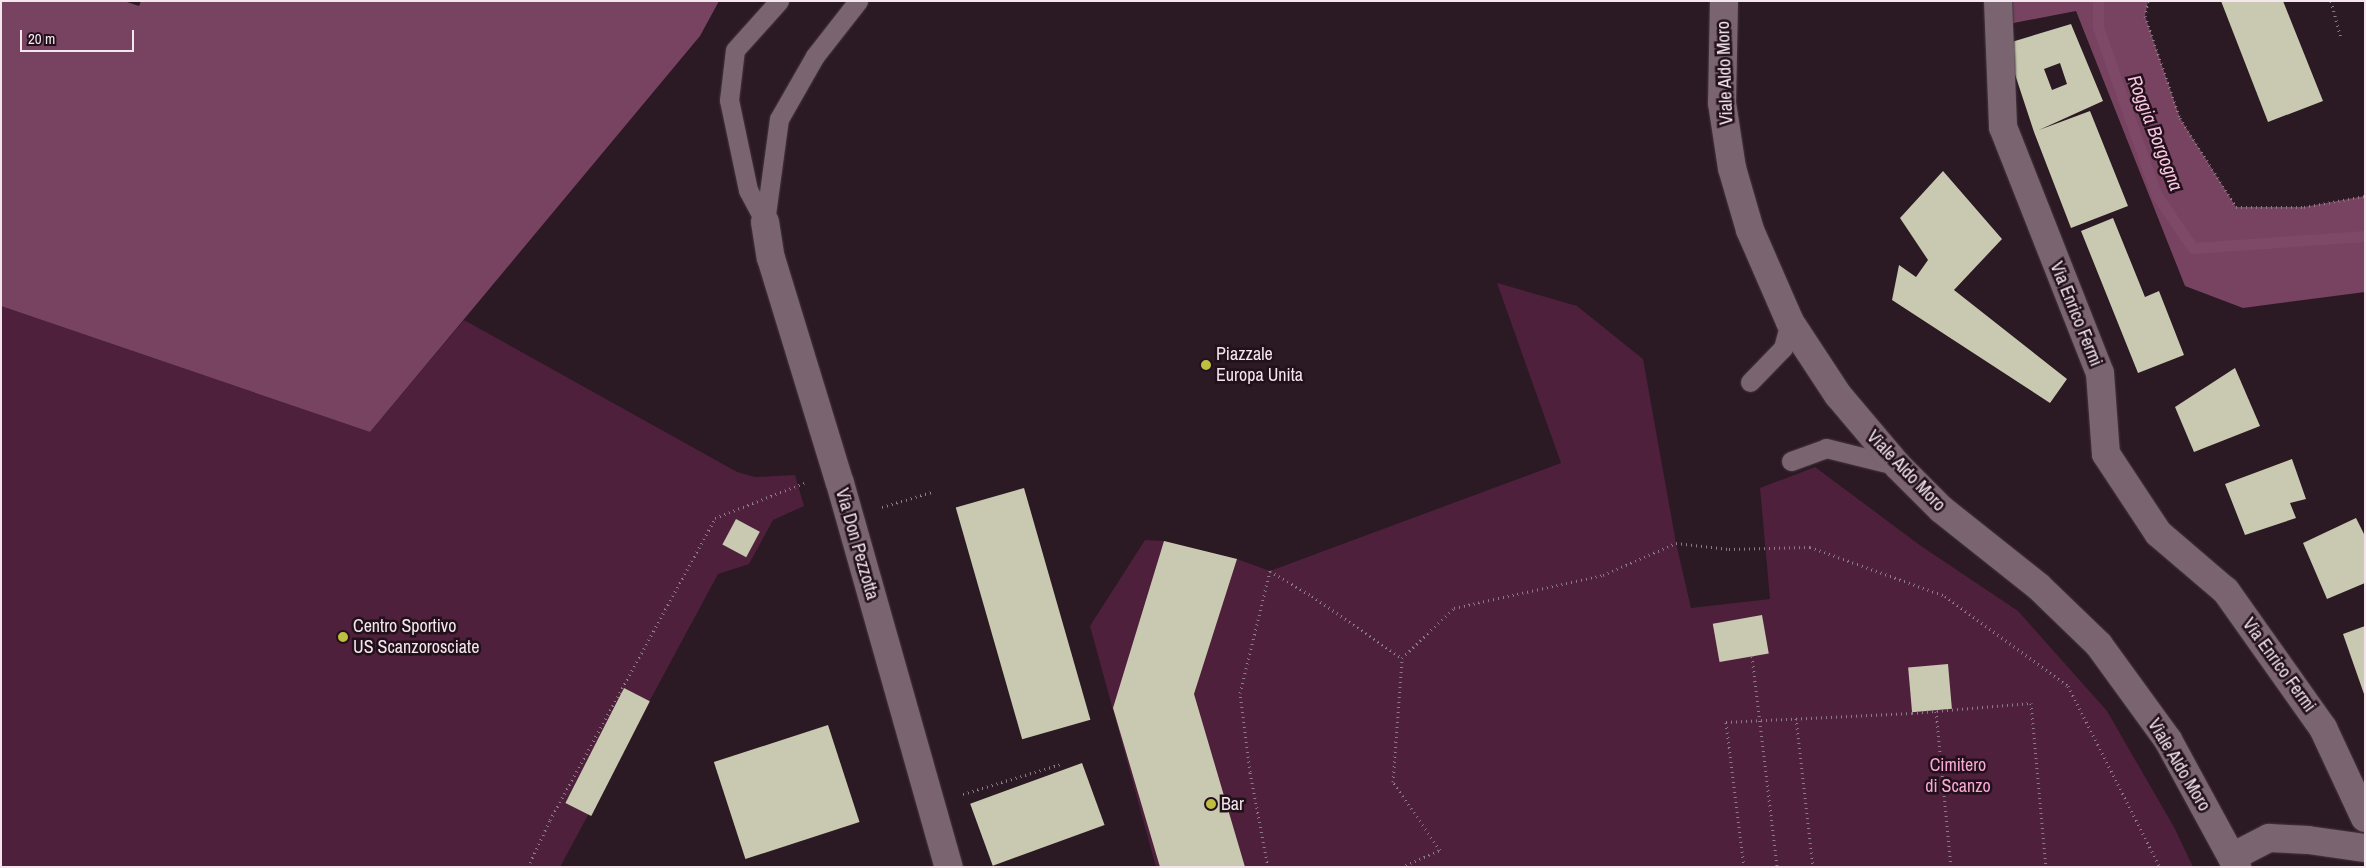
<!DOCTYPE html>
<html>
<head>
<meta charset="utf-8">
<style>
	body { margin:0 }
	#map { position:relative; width:2366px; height:868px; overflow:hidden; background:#2b1924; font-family:"Archivo Narrow",sans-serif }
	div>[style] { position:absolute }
	.green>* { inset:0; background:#4e203c }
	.forest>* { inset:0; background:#774361 }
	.stream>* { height:11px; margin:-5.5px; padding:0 5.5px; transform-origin:5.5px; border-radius:5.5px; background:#7d4967 }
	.building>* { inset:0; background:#c8c9b0; transform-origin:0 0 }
	.path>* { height:3px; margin-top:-1.5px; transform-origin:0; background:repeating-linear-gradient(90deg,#8b7b84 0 1px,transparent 0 5px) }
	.roads { filter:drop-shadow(0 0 1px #44363e) drop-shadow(0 0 1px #44363e) }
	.service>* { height:19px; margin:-9.5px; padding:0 9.5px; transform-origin:9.5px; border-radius:9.5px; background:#7a6470 }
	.minor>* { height:28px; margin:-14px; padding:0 14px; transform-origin:14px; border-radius:14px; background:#7a6470 }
	.dots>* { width:14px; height:14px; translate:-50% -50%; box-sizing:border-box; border:2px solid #22101a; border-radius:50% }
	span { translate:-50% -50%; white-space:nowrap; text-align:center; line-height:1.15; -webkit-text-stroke:5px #22101a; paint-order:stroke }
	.street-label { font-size:18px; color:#f3e6ed }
	.poi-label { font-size:18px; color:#f3e6ed }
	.left { translate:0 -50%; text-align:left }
	.park-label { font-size:18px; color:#faa8d7 }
	.water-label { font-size:19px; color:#f7c5e0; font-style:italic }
	.frame { position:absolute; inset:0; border:2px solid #f3e6ed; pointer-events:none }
	.scale { position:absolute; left:20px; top:30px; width:114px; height:22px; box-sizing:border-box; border:2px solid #f3e6ed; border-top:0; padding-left:6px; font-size:15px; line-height:18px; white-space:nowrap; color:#f3e6ed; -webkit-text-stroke:4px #22101a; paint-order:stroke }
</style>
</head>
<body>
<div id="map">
	<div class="green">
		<i style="clip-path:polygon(1497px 283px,1577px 306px,1643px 359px,1676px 543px,1691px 608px,1770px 599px,1760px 488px,1815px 467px,1921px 546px,2018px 611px,2107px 711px,2175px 829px,2193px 867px,1156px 867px,1090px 626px,1145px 540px,1164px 541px,1237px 559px,1270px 571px,1561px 463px)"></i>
		<i style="clip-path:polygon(1px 306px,370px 432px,464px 320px,737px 472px,755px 477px,795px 475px,804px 506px,773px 520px,749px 564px,718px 574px,560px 867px,1px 867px)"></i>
	</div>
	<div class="forest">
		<i style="clip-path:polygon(1px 1px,124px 1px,139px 6px,141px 1px,719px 1px,700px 36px,370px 432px,1px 306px)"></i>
		<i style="clip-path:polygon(1998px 1px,2148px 1px,2145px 16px,2180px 118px,2236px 207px,2304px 207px,2365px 196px,2365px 292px,2243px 308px,2185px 286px,2076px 11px,1998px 26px)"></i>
	</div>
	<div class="stream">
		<i style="left:2098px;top:1px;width:26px;rotate:90deg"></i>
		<i style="left:2098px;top:27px;width:179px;rotate:70.8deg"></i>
		<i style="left:2157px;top:196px;width:63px;rotate:55.3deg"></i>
		<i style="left:2193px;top:248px;width:172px;rotate:-4deg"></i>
	</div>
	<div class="building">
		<i style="clip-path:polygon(2221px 1px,2283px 1px,2323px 101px,2268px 122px)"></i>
		<i style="clip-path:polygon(evenodd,2071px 24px,2103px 101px,2039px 130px,2090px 111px,2128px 206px,2071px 228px,2034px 132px,2005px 44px,2071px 24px,2060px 63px,2067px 84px,2052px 90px,2044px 69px,2060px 63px)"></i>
		<i style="clip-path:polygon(1943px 171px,2002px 239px,1954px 290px,2067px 379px,2050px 403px,1892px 300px,1899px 265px,1916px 277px,1928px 260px,1900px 218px)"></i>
		<i style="clip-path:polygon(2113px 218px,2145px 297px,2159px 291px,2184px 355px,2138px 373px,2081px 231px)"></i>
		<i style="clip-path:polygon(2235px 368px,2260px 426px,2194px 452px,2175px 407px)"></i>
		<i style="clip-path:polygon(2292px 459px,2306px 499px,2290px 503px,2296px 518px,2245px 535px,2225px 484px)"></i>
		<i style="left:1024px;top:488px;width:241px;height:71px;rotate:74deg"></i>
		<i style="clip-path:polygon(2356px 518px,2365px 536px,2365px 583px,2327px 599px,2303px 543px)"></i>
		<i style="left:736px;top:519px;width:27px;height:29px;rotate:28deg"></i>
		<i style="clip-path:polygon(1164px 541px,1237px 559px,1194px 694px,1245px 867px,1160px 867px,1113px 708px)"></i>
		<i style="left:1762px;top:615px;width:39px;height:50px;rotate:80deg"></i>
		<i style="clip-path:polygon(2365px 626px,2365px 694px,2364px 694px,2343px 634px)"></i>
		<i style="left:1948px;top:664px;width:45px;height:40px;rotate:85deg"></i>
		<i style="left:624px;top:688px;width:29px;height:129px;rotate:27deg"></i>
		<i style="left:828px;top:725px;width:102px;height:120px;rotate:72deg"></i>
		<i style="left:1082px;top:763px;width:66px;height:119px;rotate:70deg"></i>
	</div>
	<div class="path">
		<i style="left:2148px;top:1px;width:15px;rotate:101deg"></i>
		<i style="left:2145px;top:16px;width:108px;rotate:71.1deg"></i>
		<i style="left:2180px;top:118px;width:105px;rotate:57.8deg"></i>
		<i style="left:2236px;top:207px;width:68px"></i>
		<i style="left:2304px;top:207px;width:62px;rotate:-10.2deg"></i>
		<i style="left:2331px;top:1px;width:39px;rotate:75deg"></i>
		<i style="left:882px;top:507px;width:52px;rotate:-16.7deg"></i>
		<i style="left:1752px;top:656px;width:212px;rotate:83.2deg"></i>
		<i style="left:1936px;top:711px;width:157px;rotate:84.5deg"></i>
		<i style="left:1796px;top:718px;width:150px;rotate:83.5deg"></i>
		<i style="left:963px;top:794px;width:102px;rotate:-17deg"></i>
		<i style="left:528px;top:867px;width:52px;rotate:-64.9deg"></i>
		<i style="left:550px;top:820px;width:344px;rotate:-61.3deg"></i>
		<i style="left:715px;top:518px;width:96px;rotate:-21.5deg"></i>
		<i style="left:1268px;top:867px;width:97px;rotate:-100.7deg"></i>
		<i style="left:1250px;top:772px;width:80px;rotate:-97.2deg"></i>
		<i style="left:1240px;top:693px;width:126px;rotate:-76.2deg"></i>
		<i style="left:1270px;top:571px;width:49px;rotate:30.8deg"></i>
		<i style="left:1312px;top:596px;width:109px;rotate:34.6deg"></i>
		<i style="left:1401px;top:867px;width:43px;rotate:-23.6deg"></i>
		<i style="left:1440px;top:850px;width:83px;rotate:-124.7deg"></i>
		<i style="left:1393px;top:782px;width:124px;rotate:-85.8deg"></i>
		<i style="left:1402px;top:658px;width:72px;rotate:-43.9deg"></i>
		<i style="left:1454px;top:608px;width:153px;rotate:-12.5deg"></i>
		<i style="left:1603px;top:575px;width:80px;rotate:-23.7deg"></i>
		<i style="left:1676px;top:543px;width:53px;rotate:6.5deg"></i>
		<i style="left:1729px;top:549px;width:81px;rotate:-1.4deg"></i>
		<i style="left:1810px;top:547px;width:144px;rotate:19.9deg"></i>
		<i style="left:1945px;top:596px;width:152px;rotate:36.2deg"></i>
		<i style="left:2068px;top:686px;width:203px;rotate:63.1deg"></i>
		<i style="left:1744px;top:867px;width:146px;rotate:-97.1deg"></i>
		<i style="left:1726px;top:722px;width:186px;rotate:-2.8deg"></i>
		<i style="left:1912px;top:713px;width:119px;rotate:-4.8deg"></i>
		<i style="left:2031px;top:703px;width:165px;rotate:84.8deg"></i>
	</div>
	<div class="roads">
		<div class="service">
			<i style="left:765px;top:222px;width:104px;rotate:-82.3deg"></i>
			<i style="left:779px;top:119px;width:73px;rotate:-60.3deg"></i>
			<i style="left:815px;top:56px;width:70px;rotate:-52deg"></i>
			<i style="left:765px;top:222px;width:36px;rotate:-118deg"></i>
			<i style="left:748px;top:190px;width:92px;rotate:-101.9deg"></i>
			<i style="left:729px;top:100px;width:50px;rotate:-83.2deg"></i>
			<i style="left:735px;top:50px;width:66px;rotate:-48.1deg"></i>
			<i style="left:1750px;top:382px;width:47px;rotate:-45.9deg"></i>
			<i style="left:1783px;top:348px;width:27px;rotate:-75deg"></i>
			<i style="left:1791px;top:461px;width:37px;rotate:-20deg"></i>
			<i style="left:1826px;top:448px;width:74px;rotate:14deg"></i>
		</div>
		<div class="minor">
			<i style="left:1724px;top:1px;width:102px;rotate:91.1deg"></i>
			<i style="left:1722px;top:103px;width:66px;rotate:81.3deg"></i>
			<i style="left:1732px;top:168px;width:65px;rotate:73.8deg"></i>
			<i style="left:1750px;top:230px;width:100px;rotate:66.5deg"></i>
			<i style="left:1790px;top:322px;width:87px;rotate:56.7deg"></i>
			<i style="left:1838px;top:395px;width:93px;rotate:49.8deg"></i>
			<i style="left:1898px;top:466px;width:61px;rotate:45deg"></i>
			<i style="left:1941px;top:509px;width:125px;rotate:38.5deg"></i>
			<i style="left:2039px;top:587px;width:83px;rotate:44deg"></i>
			<i style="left:2099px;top:645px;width:117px;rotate:54deg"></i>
			<i style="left:2168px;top:740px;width:145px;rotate:61.5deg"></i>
			<i style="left:1998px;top:1px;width:126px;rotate:87.7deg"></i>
			<i style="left:2003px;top:127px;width:264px;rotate:68.5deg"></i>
			<i style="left:2100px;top:373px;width:81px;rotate:85.8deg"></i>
			<i style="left:2106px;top:454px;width:95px;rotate:56.6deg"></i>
			<i style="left:2158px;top:533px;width:89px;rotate:40.5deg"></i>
			<i style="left:2226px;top:591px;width:168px;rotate:54.7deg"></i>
			<i style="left:2323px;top:728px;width:99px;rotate:65deg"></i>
			<i style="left:765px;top:222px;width:36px;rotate:81deg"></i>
			<i style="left:771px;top:258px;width:235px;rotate:73deg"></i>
			<i style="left:840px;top:483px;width:399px;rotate:74.2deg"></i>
			<i style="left:2232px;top:857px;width:42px;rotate:-27.2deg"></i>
			<i style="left:2269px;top:838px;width:39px;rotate:3deg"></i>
			<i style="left:2308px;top:840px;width:58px;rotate:8deg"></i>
		</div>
	</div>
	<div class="dots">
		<i style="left:1206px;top:365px;background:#bfbe41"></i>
		<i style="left:343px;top:637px;background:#bfbe41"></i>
		<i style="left:1211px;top:804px;background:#bfbe41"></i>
	</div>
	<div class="street-label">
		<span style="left:1725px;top:73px;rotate:-92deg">Viale Aldo Moro</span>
		<span style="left:2076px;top:314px;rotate:68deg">Via Enrico Fermi</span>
		<span style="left:1906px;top:471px;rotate:46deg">Viale Aldo Moro</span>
		<span style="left:857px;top:544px;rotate:74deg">Via Don Pezzotta</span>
		<span style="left:2279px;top:665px;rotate:54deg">Via Enrico Fermi</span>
		<span style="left:2179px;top:765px;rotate:59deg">Viale Aldo Moro</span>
	</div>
	<div class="poi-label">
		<span class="left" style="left:1216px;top:365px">Piazzale<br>Europa Unita</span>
		<span class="left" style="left:353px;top:637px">Centro Sportivo<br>US Scanzorosciate</span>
		<span class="left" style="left:1221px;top:804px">Bar</span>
	</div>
	<div class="park-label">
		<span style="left:1958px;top:776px">Cimitero<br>di Scanzo</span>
	</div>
	<div class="water-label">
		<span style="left:2155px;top:133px;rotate:69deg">Roggia Borgogna</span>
	</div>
	<div class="frame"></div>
	<div class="scale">20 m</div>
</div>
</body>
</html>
